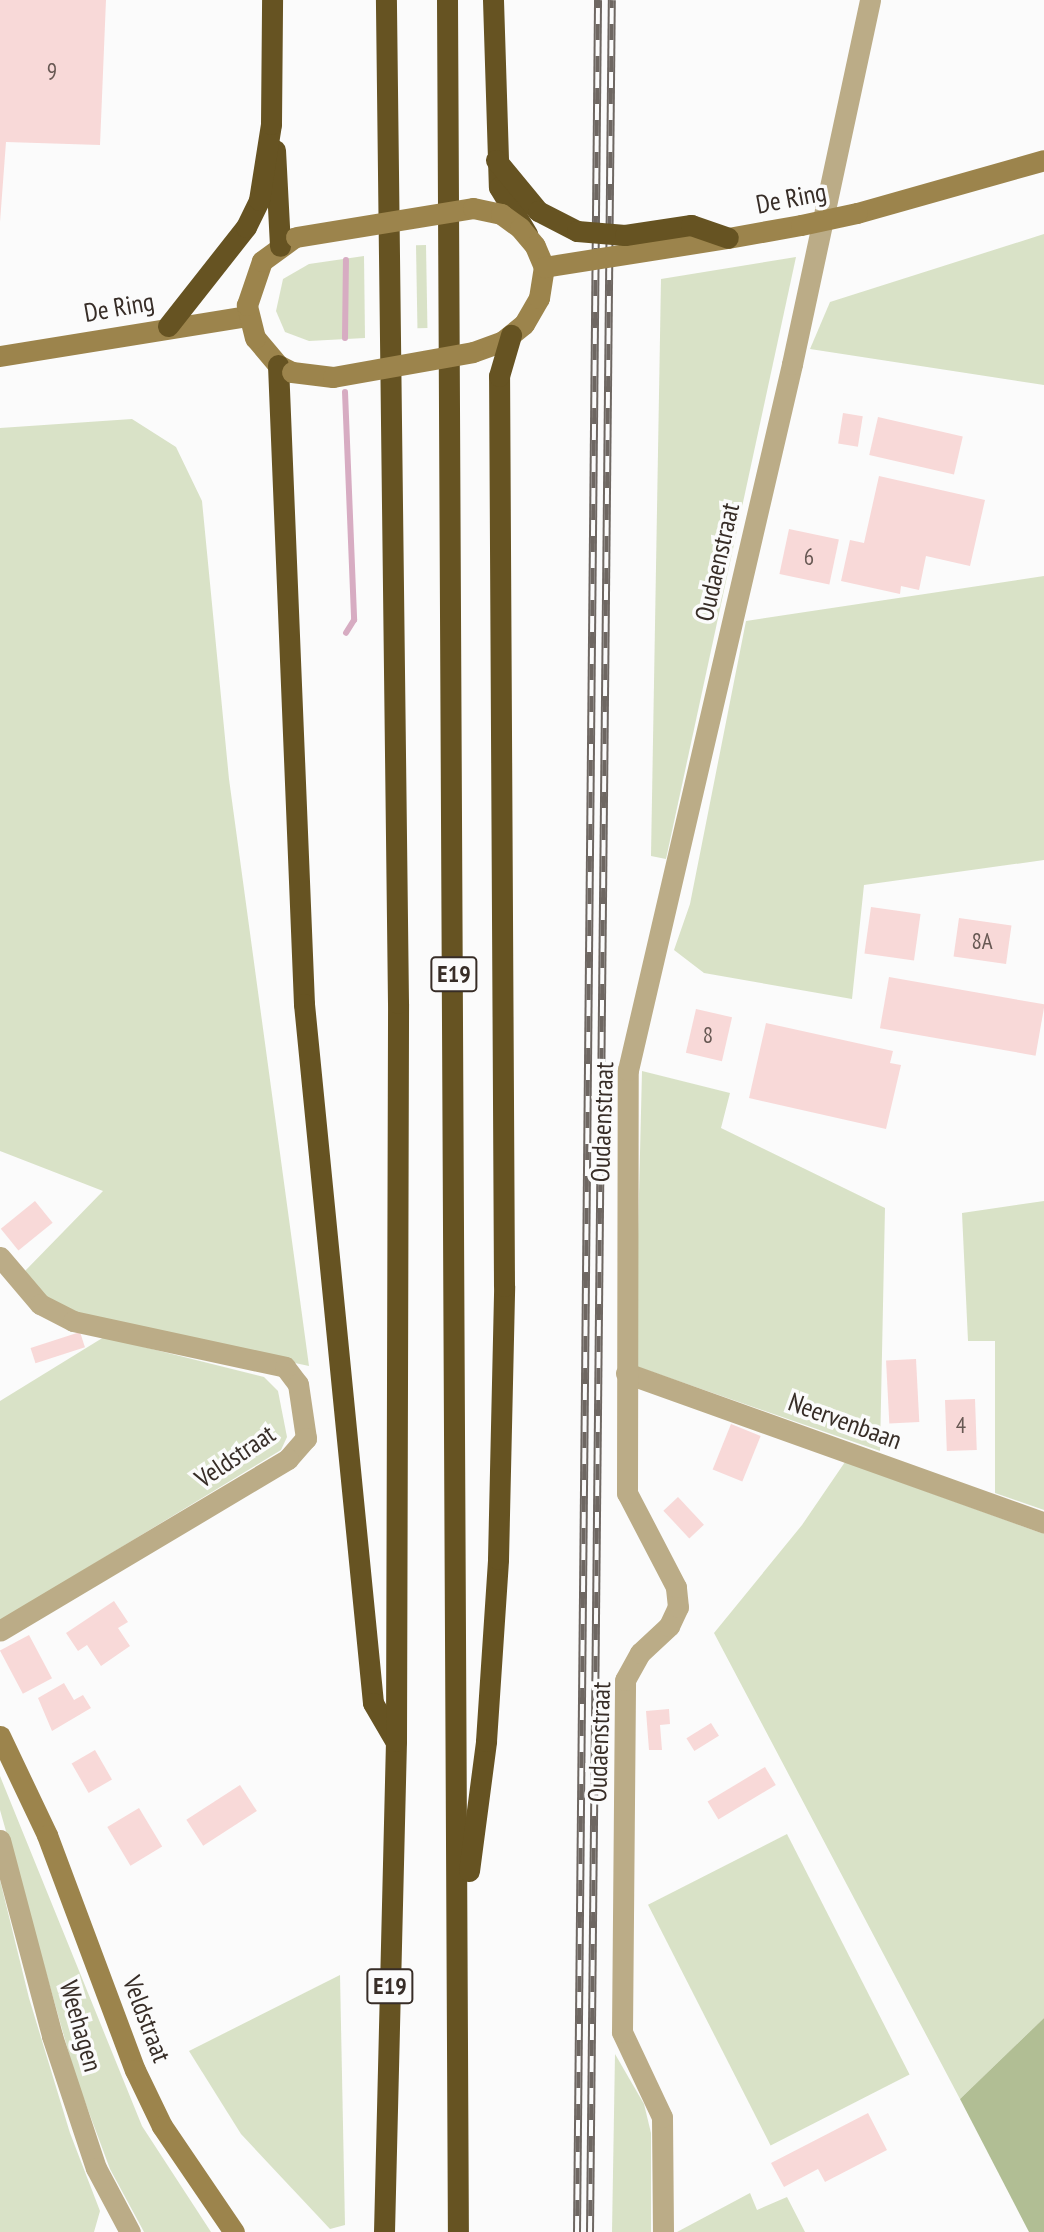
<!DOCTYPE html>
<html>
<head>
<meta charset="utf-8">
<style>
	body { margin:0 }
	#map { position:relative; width:1044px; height:2232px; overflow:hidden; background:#fbfbfb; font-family:"PT Sans Narrow",sans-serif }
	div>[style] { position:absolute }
	.green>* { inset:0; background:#d9e2c7; transform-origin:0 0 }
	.forest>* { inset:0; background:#b1be94 }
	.stream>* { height:6px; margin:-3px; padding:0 3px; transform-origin:3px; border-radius:3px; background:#d7acc2 }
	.building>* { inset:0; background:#f8d9d8; transform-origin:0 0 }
	.street>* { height:21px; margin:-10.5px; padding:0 10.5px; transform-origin:10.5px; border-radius:10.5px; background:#bbac87 }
	.secondary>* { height:21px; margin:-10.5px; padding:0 10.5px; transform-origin:10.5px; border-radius:10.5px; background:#9c844c }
	.highway>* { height:21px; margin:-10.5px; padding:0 10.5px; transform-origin:10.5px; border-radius:10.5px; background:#665322 }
	.rail>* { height:8px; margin-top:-4px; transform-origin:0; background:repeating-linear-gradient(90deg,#fbfbfb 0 16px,#6e6762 0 32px); box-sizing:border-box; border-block:2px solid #6e6762 }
	.secondary-bridge>* { height:21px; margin:-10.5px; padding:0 10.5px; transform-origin:10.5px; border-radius:10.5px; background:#9c844c }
	.highway-bridge>* { height:21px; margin:-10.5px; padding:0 10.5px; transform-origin:10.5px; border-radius:10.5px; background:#665322 }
	span { translate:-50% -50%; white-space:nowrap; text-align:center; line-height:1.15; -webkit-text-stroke:7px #fbfbfb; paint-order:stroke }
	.number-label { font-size:23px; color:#675853 }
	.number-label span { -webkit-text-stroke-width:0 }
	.shield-label span { padding:2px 5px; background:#fbfbfb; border:2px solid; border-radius:5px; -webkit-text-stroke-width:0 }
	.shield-label { font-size:24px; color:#372d27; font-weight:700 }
	.street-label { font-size:26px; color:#372d27 }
</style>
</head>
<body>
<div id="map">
	<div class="green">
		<i style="clip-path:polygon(1044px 234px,1044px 385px,810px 349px,830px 302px)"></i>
		<i style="left:426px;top:245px;width:83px;height:10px;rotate:89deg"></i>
		<i style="clip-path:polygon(364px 256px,365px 338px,309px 341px,285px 332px,276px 311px,283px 279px,309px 264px)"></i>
		<i style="clip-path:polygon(796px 257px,666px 859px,651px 856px,661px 279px)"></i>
		<i style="clip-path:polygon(132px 419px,176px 447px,202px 501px,229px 779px,309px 1366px,71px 1315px,40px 1294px,24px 1272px,103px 1191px,0 1151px,0 428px)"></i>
		<i style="clip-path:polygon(1044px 576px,1044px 860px,864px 885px,852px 999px,704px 973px,674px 950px,690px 904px,746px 621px)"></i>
		<i style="clip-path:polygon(642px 1071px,730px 1093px,721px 1128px,885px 1208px,880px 1451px,638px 1367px,635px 1359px)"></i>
		<i style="clip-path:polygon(1044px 1201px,1044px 1510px,995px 1493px,995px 1341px,968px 1341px,962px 1213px)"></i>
		<i style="clip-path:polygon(104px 1337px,264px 1377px,278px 1391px,287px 1437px,281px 1450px,0 1621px,0 1401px)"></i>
		<i style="clip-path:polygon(845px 1462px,1044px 1534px,1044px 2018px,960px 2099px,714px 1633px,802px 1525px)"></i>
		<i style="clip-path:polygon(0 1776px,142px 2126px,211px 2232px,144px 2232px,110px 2169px,75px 2075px,0 1810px)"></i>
		<i style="left:787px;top:1834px;width:270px;height:156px;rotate:63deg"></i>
		<i style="clip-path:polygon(0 1880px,29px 1998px,70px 2133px,100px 2211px,94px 2232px,0 2232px)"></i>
		<i style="clip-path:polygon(340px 1975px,345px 2225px,330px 2229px,241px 2134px,189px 2051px)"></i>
		<i style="clip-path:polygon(615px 2054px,644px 2104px,651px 2133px,651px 2232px,612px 2232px)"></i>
		<i style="clip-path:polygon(750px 2193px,757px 2210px,787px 2197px,805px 2232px,677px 2232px)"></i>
	</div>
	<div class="forest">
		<i style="clip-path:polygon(1044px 2018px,1044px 2232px,1029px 2232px,960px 2099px)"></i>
	</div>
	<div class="stream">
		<i style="left:345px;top:338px;width:78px;rotate:-89.3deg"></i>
		<i style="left:345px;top:392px;width:228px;rotate:87.7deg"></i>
		<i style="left:354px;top:620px;width:15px;rotate:122deg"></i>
	</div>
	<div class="building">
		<i style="clip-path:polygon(0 0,106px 0,100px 145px,6px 142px,0 222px)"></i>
		<i style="left:843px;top:413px;width:20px;height:31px;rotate:9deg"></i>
		<i style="left:878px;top:417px;width:87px;height:39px;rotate:13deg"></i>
		<i style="clip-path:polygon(879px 476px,985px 500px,970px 566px,926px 556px,919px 590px,901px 586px,900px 594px,841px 581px,850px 540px,864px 543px)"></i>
		<i style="left:789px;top:529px;width:51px;height:46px;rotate:12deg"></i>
		<i style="left:871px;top:907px;width:50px;height:47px;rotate:8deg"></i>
		<i style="left:959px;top:918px;width:53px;height:39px;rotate:8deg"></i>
		<i style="left:889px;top:977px;width:158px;height:52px;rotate:10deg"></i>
		<i style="left:696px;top:1009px;width:37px;height:45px;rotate:13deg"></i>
		<i style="clip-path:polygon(766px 1023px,893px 1051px,890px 1063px,901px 1065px,886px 1129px,749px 1098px)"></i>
		<i style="left:35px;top:1201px;width:28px;height:44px;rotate:51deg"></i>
		<i style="left:80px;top:1332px;width:16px;height:52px;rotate:72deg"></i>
		<i style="left:916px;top:1359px;width:63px;height:30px;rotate:87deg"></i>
		<i style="left:975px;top:1399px;width:51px;height:30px;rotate:88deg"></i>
		<i style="left:731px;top:1424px;width:32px;height:49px;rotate:22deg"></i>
		<i style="left:678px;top:1497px;width:38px;height:20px;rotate:47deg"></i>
		<i style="clip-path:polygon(114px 1601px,128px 1622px,118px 1628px,130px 1646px,101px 1666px,87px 1645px,78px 1651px,66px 1633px)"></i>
		<i style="left:29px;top:1635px;width:49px;height:33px;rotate:62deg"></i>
		<i style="clip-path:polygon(64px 1683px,74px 1700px,83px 1695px,91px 1708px,52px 1731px,38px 1698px)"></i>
		<i style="clip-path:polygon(669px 1709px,670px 1724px,660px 1725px,662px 1750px,649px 1750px,646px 1711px)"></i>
		<i style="left:711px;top:1723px;width:15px;height:29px;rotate:58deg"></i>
		<i style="left:95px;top:1750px;width:34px;height:27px;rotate:60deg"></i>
		<i style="left:765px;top:1767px;width:21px;height:67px;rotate:59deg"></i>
		<i style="left:240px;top:1785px;width:31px;height:64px;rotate:57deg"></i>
		<i style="left:139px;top:1808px;width:45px;height:37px;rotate:59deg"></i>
		<i style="clip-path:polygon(868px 2113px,887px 2150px,825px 2182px,818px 2169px,784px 2187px,771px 2163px)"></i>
	</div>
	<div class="street">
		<i style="left:0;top:1257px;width:62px;rotate:49.6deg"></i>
		<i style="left:40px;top:1304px;width:37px;rotate:27deg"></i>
		<i style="left:73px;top:1321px;width:217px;rotate:12.2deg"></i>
		<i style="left:285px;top:1367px;width:21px;rotate:53deg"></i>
		<i style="left:298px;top:1384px;width:55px;rotate:81.6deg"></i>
		<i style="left:306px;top:1438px;width:28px;rotate:131deg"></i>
		<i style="left:288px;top:1459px;width:335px;rotate:149.2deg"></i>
		<i style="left:626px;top:1373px;width:444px;rotate:19.7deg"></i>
		<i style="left:0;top:1840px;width:203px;rotate:75.1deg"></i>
		<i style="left:52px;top:2036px;width:139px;rotate:71.6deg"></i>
		<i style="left:96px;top:2168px;width:72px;rotate:62deg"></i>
		<i style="left:663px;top:2232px;width:115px;rotate:-90.5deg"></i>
		<i style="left:662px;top:2117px;width:94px;rotate:-115.2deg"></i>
		<i style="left:622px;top:2032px;width:352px;rotate:-89.5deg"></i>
		<i style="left:625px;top:1680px;width:31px;rotate:-61deg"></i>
		<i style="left:640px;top:1653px;width:40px;rotate:-43deg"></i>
		<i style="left:669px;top:1626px;width:21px;rotate:-65deg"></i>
		<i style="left:678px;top:1607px;width:20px;rotate:-96deg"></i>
		<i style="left:676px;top:1587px;width:106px;rotate:-117.5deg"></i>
		<i style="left:627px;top:1493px;width:423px;rotate:-89.9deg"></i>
		<i style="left:628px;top:1070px;width:725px;rotate:-76.92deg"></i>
		<i style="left:792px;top:364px;width:372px;rotate:-77.9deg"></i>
	</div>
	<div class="secondary">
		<i style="left:857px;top:213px;width:194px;rotate:-15.8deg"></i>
		<i style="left:728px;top:238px;width:74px;rotate:-10.1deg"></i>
		<i style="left:473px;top:352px;width:32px;rotate:-20deg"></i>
		<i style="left:503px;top:341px;width:27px;rotate:-39deg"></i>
		<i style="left:524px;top:324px;width:30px;rotate:-60deg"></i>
		<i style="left:539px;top:298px;width:31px;rotate:-81deg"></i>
		<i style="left:0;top:356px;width:251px;rotate:-9.2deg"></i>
		<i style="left:292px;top:372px;width:16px;rotate:-153deg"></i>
		<i style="left:278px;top:365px;width:35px;rotate:-130deg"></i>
		<i style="left:255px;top:338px;width:34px;rotate:-104deg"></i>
		<i style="left:247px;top:305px;width:46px;rotate:-71.2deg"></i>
		<i style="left:262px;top:261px;width:39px;rotate:-36deg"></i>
		<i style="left:0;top:1736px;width:110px;rotate:64.6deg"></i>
		<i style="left:47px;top:1835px;width:251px;rotate:69.5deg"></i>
		<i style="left:135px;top:2070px;width:62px;rotate:64.3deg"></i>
		<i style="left:162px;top:2126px;width:128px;rotate:55.8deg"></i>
	</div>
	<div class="highway">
		<i style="left:447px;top:0;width:2232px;rotate:89.72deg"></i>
		<i style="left:493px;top:0;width:187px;rotate:88.2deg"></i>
		<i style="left:499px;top:187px;width:55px;rotate:59.2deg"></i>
		<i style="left:275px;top:150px;width:96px;rotate:87deg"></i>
		<i style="left:168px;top:326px;width:126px;rotate:-51.8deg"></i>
		<i style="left:246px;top:227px;width:30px;rotate:-64deg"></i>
		<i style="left:259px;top:200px;width:77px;rotate:-81deg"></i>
		<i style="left:271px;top:124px;width:124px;rotate:-89.5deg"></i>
		<i style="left:278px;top:365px;width:640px;rotate:87.67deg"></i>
		<i style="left:304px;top:1004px;width:702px;rotate:84.36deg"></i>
		<i style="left:373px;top:1703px;width:42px;rotate:59.7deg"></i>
		<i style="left:469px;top:1871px;width:131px;rotate:-82.5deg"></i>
		<i style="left:486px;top:1741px;width:182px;rotate:-86.2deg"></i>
		<i style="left:498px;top:1559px;width:273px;rotate:-88.7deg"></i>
		<i style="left:504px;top:1286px;width:910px;rotate:-90.31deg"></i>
		<i style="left:499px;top:376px;width:43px;rotate:-73.7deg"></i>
		<i style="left:384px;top:2232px;width:491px;rotate:-88.6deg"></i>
		<i style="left:396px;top:1741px;width:738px;rotate:-89.84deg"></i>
		<i style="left:398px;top:1003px;width:1003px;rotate:-90.69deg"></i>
	</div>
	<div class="rail">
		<i style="left:577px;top:2232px;width:2232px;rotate:-89.46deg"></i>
		<i style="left:590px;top:2232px;width:2232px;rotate:-89.44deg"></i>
	</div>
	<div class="secondary-bridge">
		<i style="left:801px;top:225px;width:57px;rotate:-12.1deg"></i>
		<i style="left:296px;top:237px;width:179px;rotate:-9.3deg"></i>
		<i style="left:473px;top:208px;width:29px;rotate:12deg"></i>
		<i style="left:501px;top:214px;width:24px;rotate:36deg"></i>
		<i style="left:520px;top:228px;width:23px;rotate:50deg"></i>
		<i style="left:535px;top:246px;width:23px;rotate:67deg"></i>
		<i style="left:544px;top:267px;width:186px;rotate:-9deg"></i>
		<i style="left:292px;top:372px;width:41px;rotate:7deg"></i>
		<i style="left:333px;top:377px;width:142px;rotate:-10.1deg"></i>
	</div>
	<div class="highway-bridge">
		<i style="left:496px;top:160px;width:66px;rotate:50.5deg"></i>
		<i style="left:538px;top:211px;width:44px;rotate:27.1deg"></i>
		<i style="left:577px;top:231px;width:48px;rotate:4.8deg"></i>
		<i style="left:625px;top:235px;width:67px;rotate:-8.6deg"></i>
		<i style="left:691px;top:225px;width:39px;rotate:19deg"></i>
	</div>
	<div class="number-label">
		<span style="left:52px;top:71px">9</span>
		<span style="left:809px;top:557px">6</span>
		<span style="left:982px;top:941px">8A</span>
		<span style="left:708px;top:1035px">8</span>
		<span style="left:961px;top:1425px">4</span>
	</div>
	<div class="shield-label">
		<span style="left:454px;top:974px">E19</span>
		<span style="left:390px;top:1986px">E19</span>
	</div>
	<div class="street-label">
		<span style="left:791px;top:198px;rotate:-11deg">De Ring</span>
		<span style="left:119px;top:307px;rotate:-10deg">De Ring</span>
		<span style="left:717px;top:562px;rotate:-77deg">Oudaenstraat</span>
		<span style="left:602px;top:1122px;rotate:-88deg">Oudaenstraat</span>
		<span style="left:845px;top:1421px;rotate:20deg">Neervenbaan</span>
		<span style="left:235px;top:1456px;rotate:-34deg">Veldstraat</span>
		<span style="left:599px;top:1742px;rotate:-88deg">Oudaenstraat</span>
		<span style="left:147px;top:2019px;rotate:69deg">Veldstraat</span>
		<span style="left:81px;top:2026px;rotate:74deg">Weehagen</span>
	</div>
</div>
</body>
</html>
